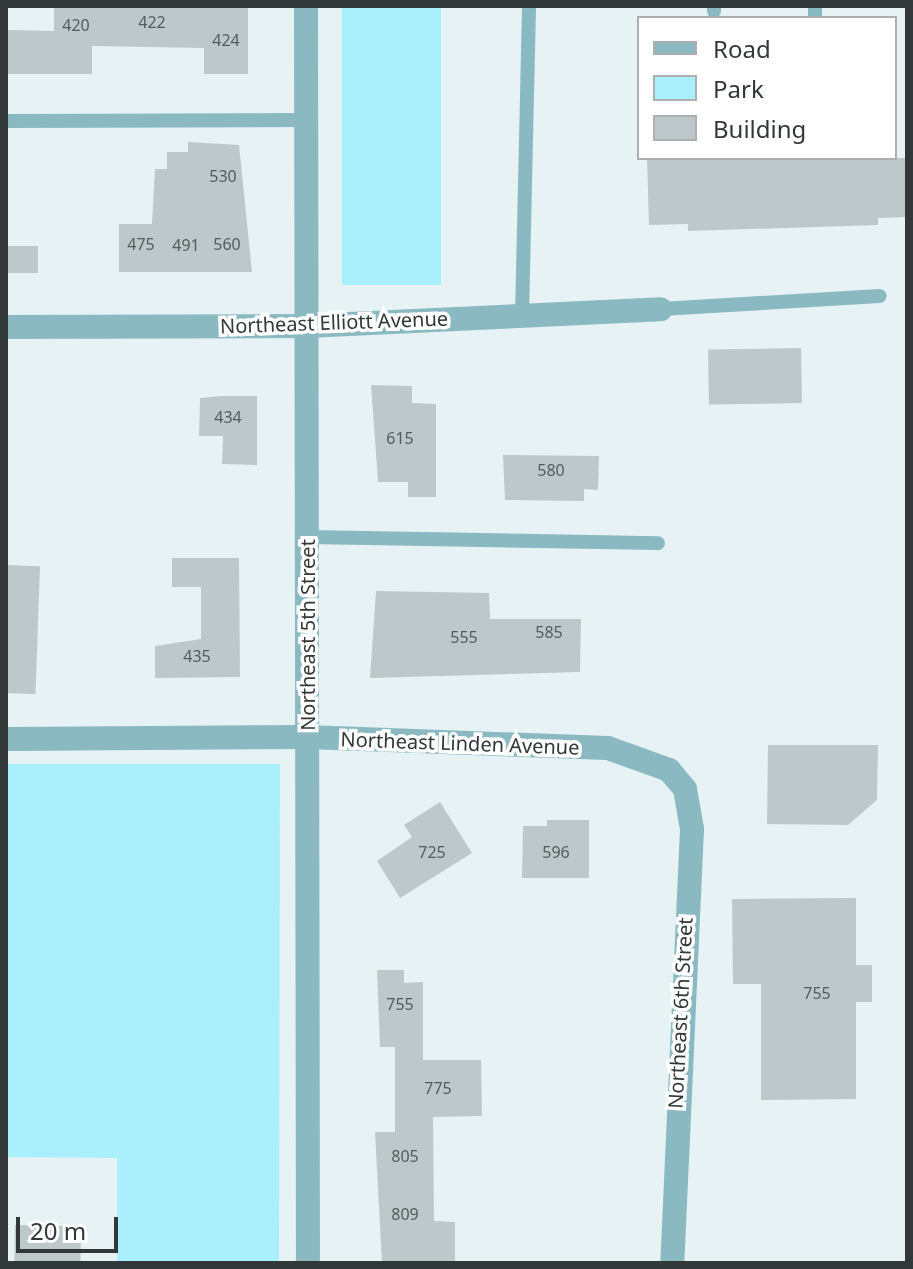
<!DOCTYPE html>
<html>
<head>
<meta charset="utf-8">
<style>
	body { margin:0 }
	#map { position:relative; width:913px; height:1269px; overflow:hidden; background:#e7f2f4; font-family:"Noto Sans",sans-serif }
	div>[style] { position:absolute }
	.green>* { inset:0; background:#aaeffc; transform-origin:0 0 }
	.building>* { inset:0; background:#bdc8ca; transform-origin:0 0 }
	.lane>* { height:14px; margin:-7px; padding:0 7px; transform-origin:7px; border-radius:7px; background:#8ab9c2 }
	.street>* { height:24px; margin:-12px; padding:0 12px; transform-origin:12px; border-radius:12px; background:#8ab9c2 }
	span { translate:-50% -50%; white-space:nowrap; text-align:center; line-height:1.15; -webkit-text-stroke:7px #fff; paint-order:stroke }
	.number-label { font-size:16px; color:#555b5c }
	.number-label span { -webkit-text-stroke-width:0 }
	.street-label { font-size:20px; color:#323737 }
	.frame { position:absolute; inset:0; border:8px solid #323737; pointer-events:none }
	.legend { position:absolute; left:637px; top:16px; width:260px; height:144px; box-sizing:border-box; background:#fff; border:2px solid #adafaf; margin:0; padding:10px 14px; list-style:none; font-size:24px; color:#323737 }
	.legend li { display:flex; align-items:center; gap:16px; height:40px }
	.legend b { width:40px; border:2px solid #adafaf }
	.scale { position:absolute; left:16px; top:1217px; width:102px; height:36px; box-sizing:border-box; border:4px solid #323737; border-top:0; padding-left:10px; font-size:24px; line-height:28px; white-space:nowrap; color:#323737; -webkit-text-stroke:6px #fff; paint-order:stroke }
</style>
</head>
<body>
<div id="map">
	<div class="green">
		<i style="left:342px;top:6px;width:99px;height:279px"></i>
		<i style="clip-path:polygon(6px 764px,280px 764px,279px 1263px,117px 1263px,117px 1158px,6px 1157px)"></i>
	</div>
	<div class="building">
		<i style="clip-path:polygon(54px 6px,248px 6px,248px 74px,204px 74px,204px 48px,92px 46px,92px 74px,8px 74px,8px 30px,54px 31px)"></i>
		<i style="clip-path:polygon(188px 142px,239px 145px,252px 272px,119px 272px,119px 224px,152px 224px,155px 169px,167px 169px,167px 152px,188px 152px)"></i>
		<i style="clip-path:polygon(647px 158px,907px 158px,907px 217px,878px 218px,878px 225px,688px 231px,688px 224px,649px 225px)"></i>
		<i style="left:6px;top:246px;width:32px;height:27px"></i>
		<i style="left:801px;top:348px;width:55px;height:93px;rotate:89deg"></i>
		<i style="clip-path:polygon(371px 385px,412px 386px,412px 403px,436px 404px,436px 497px,408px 497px,408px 482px,378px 482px)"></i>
		<i style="clip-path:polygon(222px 396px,257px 396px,257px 465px,222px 464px,223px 436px,199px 436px,200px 398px)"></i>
		<i style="clip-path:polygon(503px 455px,599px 456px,598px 490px,584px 489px,584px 501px,505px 500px)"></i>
		<i style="clip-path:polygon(172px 558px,239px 558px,240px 677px,155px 678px,155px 646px,201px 639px,201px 587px,172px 587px)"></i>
		<i style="left:6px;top:565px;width:34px;height:128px;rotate:2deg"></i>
		<i style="clip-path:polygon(376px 591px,489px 593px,490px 619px,581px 619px,580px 672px,370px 678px)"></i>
		<i style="clip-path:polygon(768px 745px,878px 745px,877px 800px,848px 825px,767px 824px)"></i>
		<i style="clip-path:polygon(440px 802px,472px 853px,400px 898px,377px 861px,412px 837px,404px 825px)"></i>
		<i style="clip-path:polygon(547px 820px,589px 820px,589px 878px,522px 878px,523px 826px,547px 826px)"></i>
		<i style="clip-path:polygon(856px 898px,856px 965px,872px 965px,872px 1002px,856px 1002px,856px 1099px,761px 1100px,761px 984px,733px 984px,732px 899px)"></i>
		<i style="clip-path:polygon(377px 970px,404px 970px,404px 983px,423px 982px,423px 1060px,481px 1060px,482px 1116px,433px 1117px,434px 1221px,455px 1222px,455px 1263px,382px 1263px,375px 1132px,395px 1132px,395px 1047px,380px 1047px)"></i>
		<i style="left:15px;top:1225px;width:66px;height:38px;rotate:1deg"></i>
	</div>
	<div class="lane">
		<i style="left:815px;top:6px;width:12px;rotate:90deg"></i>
		<i style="left:714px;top:11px;width:5px;rotate:-90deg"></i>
		<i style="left:6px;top:121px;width:300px;rotate:-0.2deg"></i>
		<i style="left:661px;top:309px;width:219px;rotate:-3.4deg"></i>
		<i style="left:522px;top:316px;width:310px;rotate:-88.7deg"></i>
		<i style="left:307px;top:537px;width:351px;rotate:1deg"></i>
	</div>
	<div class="street">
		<i style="left:306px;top:6px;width:1257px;rotate:89.91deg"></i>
		<i style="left:6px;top:327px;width:301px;rotate:-0.2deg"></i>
		<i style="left:307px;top:326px;width:354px;rotate:-2.7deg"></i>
		<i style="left:6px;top:739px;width:301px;rotate:-0.4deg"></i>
		<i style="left:307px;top:737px;width:301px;rotate:2.1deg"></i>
		<i style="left:608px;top:748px;width:65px;rotate:19.8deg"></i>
		<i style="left:669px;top:770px;width:25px;rotate:50deg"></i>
		<i style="left:685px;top:789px;width:41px;rotate:80.1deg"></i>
		<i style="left:692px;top:829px;width:434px;rotate:92.6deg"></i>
	</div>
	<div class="number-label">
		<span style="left:152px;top:22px">422</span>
		<span style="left:76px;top:25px">420</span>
		<span style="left:226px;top:40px">424</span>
		<span style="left:223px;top:176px">530</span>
		<span style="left:141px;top:244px">475</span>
		<span style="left:227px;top:244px">560</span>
		<span style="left:186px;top:245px">491</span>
		<span style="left:228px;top:417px">434</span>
		<span style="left:400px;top:438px">615</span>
		<span style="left:551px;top:470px">580</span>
		<span style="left:549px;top:632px">585</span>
		<span style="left:464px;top:637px">555</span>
		<span style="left:197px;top:656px">435</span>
		<span style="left:432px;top:852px">725</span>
		<span style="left:556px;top:852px">596</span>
		<span style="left:817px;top:993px">755</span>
		<span style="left:400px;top:1004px">755</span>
		<span style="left:438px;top:1088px">775</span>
		<span style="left:405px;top:1156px">805</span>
		<span style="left:405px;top:1214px">809</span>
	</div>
	<div class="street-label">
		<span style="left:334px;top:322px;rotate:-2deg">Northeast Elliott Avenue</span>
		<span style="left:307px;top:635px;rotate:-90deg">Northeast 5th Street</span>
		<span style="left:460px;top:743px;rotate:2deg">Northeast Linden Avenue</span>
		<span style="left:680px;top:1013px;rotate:-87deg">Northeast 6th Street</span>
	</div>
	<div class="frame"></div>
	<ul class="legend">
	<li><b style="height:10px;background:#8ab9c2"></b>Road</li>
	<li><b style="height:22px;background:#aaeffc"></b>Park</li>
	<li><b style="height:22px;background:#bdc8ca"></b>Building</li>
	</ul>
	<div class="scale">20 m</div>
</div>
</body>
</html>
